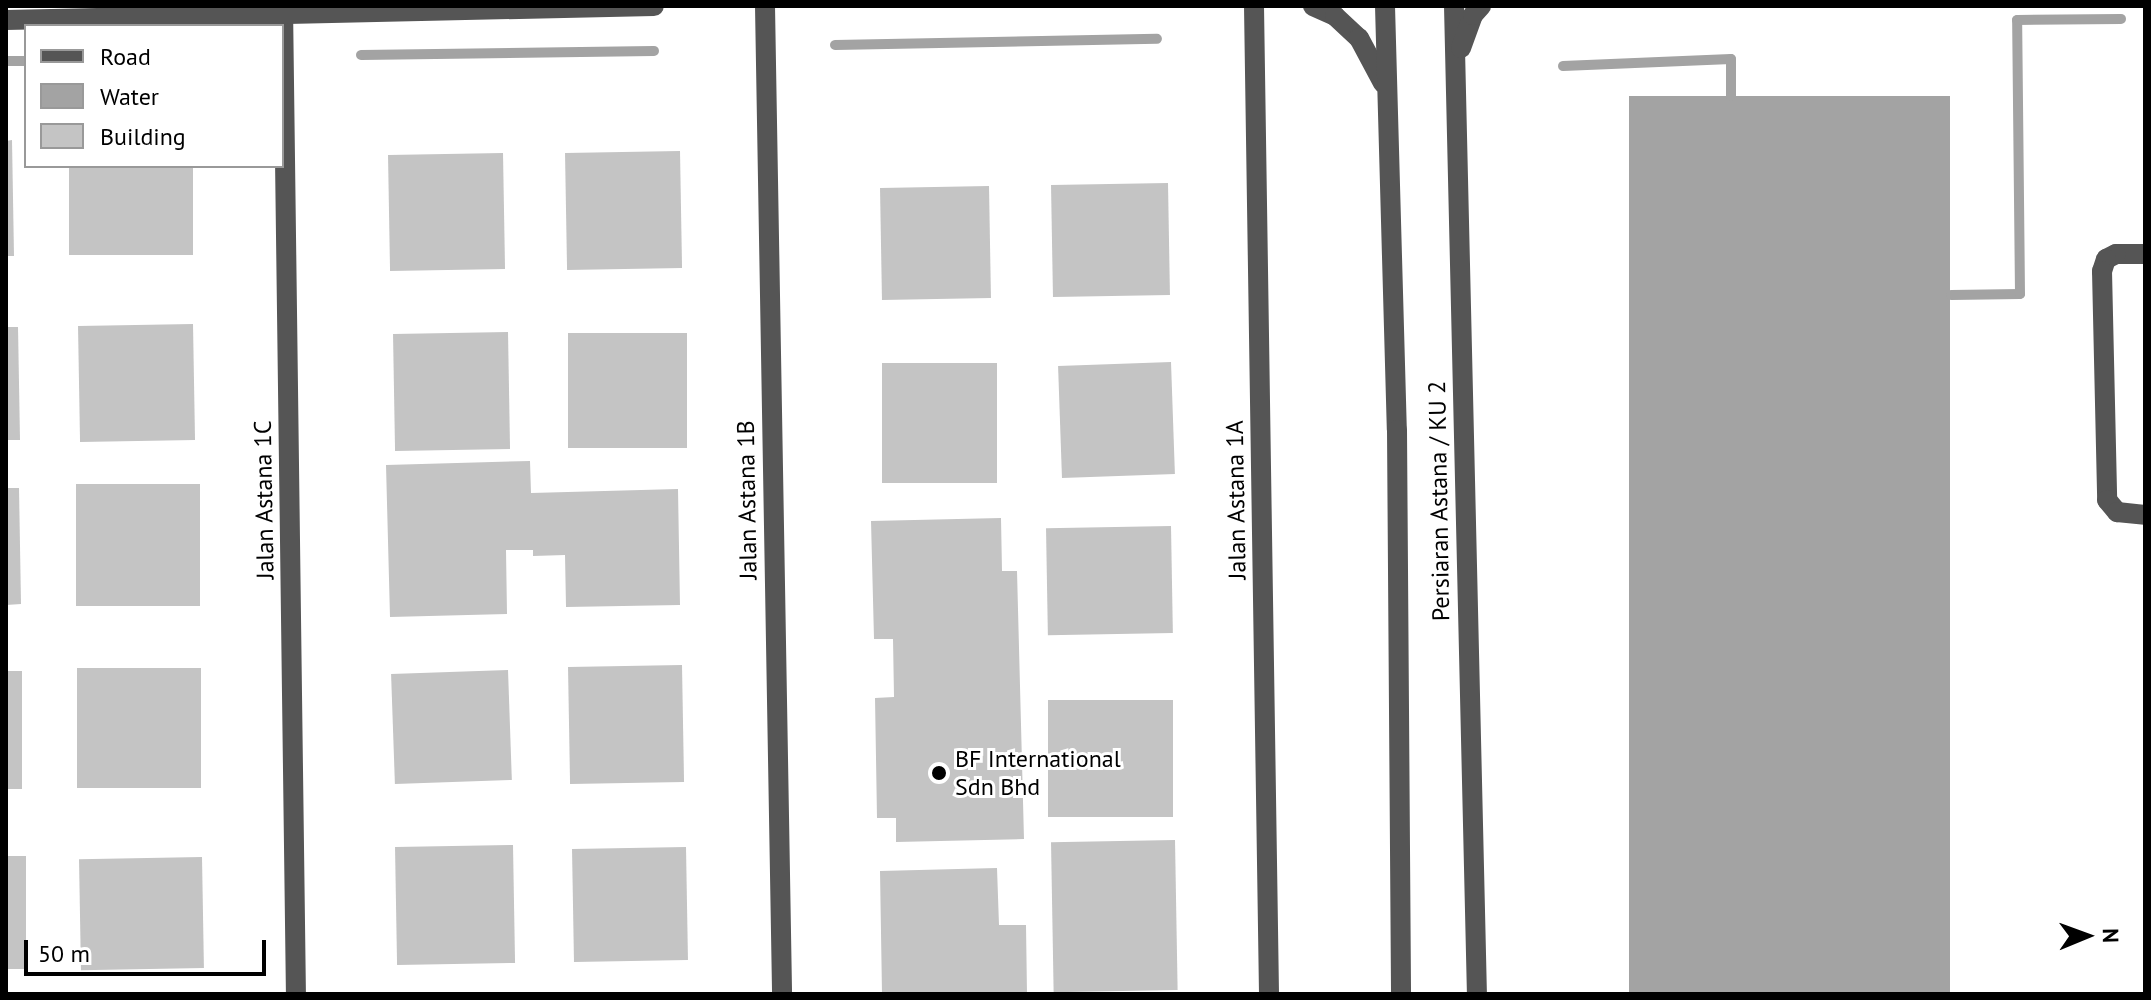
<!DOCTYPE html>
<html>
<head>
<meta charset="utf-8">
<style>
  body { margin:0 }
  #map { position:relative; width:2151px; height:1000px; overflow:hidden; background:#fff; font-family:"PT Sans",sans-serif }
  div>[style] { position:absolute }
  .water>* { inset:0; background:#a3a3a3; transform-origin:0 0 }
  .stream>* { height:10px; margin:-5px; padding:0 5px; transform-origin:5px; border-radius:5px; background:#a3a3a3 }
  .building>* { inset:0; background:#c4c4c4; transform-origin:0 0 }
  .minor>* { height:20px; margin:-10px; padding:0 10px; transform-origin:10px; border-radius:10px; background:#555 }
  .dots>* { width:22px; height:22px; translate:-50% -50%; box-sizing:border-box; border:4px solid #fff; border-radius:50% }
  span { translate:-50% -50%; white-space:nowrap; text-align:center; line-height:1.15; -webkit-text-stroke:6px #fff; paint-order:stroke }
  .street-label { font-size:24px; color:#000 }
  .poi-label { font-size:24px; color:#000 }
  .left { translate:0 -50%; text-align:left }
  .frame { position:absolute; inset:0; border:8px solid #000; pointer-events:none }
  .legend { position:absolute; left:24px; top:24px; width:260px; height:144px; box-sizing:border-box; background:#fff; border:2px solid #999; margin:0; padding:10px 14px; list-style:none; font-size:24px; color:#000 }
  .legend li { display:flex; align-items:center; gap:16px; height:40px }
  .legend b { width:40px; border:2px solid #999 }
  .north { position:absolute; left:2047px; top:896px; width:80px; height:80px; -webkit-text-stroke:6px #fff; paint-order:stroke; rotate:89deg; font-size:22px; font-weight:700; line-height:32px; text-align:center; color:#000 }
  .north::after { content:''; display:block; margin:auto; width:28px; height:36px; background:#000; clip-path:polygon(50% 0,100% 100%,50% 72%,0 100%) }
  .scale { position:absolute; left:24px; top:940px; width:242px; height:36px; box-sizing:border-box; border:4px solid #000; border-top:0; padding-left:10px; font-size:24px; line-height:28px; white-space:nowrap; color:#000; -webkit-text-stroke:6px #fff; paint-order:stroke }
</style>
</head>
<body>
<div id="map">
  <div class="water">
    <div style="left:1950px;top:96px;width:898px;height:321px;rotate:90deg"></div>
  </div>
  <div class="stream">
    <div style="left:835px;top:45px;width:322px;rotate:-1.1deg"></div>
    <div style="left:361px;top:55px;width:293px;rotate:-0.8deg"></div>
    <div style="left:6px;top:61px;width:20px"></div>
    <div style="left:1563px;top:66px;width:168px;rotate:-2.4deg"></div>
    <div style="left:1731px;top:59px;width:37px;rotate:90deg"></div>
    <div style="left:1951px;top:295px;width:69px;rotate:-0.8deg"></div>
    <div style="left:2020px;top:294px;width:274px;rotate:-90.6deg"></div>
    <div style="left:2017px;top:20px;width:104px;rotate:-0.6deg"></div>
  </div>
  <div class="building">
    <div style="clip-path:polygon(12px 140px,14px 256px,6px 256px,6px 141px)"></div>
    <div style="left:680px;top:151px;width:117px;height:115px;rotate:89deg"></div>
    <div style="left:503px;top:153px;width:116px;height:115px;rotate:89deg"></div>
    <div style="left:69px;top:166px;width:124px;height:89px"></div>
    <div style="left:1168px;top:183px;width:112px;height:117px;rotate:89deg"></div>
    <div style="left:989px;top:186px;width:112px;height:109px;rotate:89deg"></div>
    <div style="left:193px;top:324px;width:116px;height:115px;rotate:89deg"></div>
    <div style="clip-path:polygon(6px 327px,18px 327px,20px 440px,6px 440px)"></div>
    <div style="left:508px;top:332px;width:117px;height:115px;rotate:89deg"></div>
    <div style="left:687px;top:333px;width:115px;height:119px;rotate:90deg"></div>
    <div style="left:1171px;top:362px;width:112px;height:113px;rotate:88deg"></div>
    <div style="left:997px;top:363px;width:120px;height:115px;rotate:90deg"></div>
    <div style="clip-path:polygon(530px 461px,531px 493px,678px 489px,680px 605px,566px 607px,565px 555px,533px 556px,533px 550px,506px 550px,507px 614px,390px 617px,386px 465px)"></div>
    <div style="left:200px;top:484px;width:122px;height:124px;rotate:90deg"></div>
    <div style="clip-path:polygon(6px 488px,19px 488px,21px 604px,6px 605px)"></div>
    <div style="clip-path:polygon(1001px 518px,1002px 571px,1017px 571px,1024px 839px,896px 842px,896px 818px,877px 818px,875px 698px,894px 697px,893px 639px,874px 639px,871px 521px)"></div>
    <div style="left:1171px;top:526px;width:107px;height:125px;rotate:89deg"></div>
    <div style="left:682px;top:665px;width:117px;height:114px;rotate:89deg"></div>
    <div style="left:201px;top:668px;width:120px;height:124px;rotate:90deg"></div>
    <div style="left:508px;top:670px;width:110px;height:117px;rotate:88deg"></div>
    <div style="left:6px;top:671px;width:16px;height:118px"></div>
    <div style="left:1173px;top:700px;width:117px;height:125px;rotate:90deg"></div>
    <div style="left:1175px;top:840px;width:150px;height:124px;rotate:89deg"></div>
    <div style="left:513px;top:845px;width:118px;height:118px;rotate:89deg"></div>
    <div style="left:686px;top:847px;width:113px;height:114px;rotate:89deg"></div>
    <div style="left:6px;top:856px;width:20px;height:113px"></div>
    <div style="left:202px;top:857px;width:111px;height:123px;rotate:89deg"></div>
    <div style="clip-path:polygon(997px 868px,999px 925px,1026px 925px,1027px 994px,882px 994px,880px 871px)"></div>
  </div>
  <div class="minor">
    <div style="left:283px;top:6px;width:988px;rotate:89.25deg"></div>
    <div style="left:765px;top:6px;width:988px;rotate:89.01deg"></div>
    <div style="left:1254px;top:6px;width:988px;rotate:89.13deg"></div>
    <div style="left:1313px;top:6px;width:24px;rotate:24deg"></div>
    <div style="left:1335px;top:16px;width:33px;rotate:43deg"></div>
    <div style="left:1359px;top:38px;width:51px;rotate:61.9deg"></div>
    <div style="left:1385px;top:6px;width:424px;rotate:88.4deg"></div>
    <div style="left:1397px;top:430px;width:564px;rotate:89.59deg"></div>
    <div style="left:1454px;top:6px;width:988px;rotate:88.67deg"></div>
    <div style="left:6px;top:20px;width:648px;rotate:-1.24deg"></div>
    <div style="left:1461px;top:48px;width:35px;rotate:-70deg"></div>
    <div style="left:1473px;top:15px;width:12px;rotate:-48deg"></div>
    <div style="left:2145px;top:254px;width:29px;rotate:180deg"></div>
    <div style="left:2116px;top:254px;width:11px;rotate:153deg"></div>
    <div style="left:2106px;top:259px;width:13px;rotate:108deg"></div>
    <div style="left:2102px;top:271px;width:229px;rotate:88.7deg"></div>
    <div style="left:2107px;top:500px;width:16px;rotate:50deg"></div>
    <div style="left:2117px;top:512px;width:28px;rotate:6deg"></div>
  </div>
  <div class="dots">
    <div style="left:939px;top:773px;background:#000"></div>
  </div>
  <div class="street-label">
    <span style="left:264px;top:500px;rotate:-91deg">Jalan Astana 1C</span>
    <span style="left:747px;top:500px;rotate:-91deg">Jalan Astana 1B</span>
    <span style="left:1236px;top:500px;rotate:-91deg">Jalan Astana 1A</span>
    <span style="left:1439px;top:501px;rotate:-91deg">Persiaran Astana / KU 2</span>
  </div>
  <div class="poi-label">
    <span class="left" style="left:955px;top:773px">BF International<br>Sdn Bhd</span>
  </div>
  <div class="frame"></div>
  <ul class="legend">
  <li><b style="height:10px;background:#555"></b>Road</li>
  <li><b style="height:22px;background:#a3a3a3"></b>Water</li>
  <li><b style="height:22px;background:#c4c4c4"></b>Building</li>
  </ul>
  <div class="north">N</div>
  <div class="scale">50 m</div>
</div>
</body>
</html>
